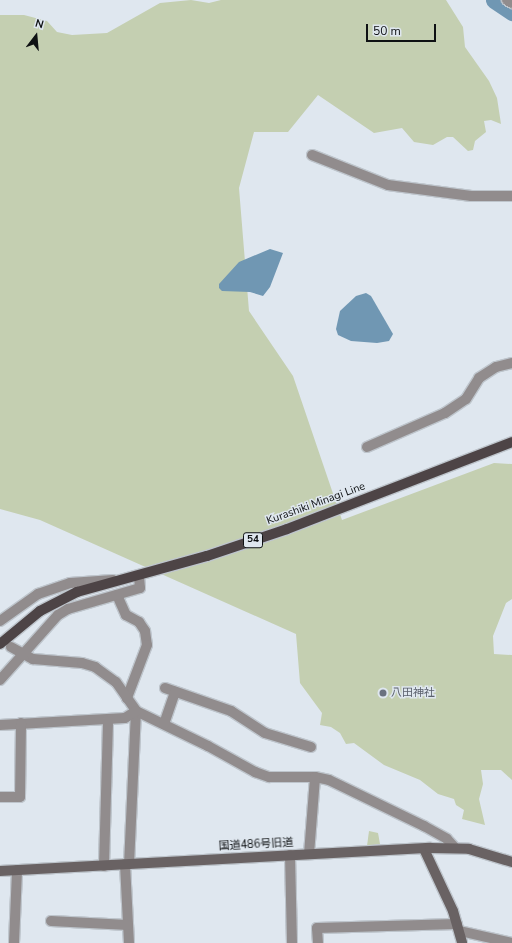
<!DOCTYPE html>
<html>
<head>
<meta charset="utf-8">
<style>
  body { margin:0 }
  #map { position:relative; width:512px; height:943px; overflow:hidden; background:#dfe7ef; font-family:"Nunito Sans","Noto Sans JP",sans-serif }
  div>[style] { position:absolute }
  .green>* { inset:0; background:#c4cfb1 }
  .water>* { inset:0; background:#7097b3 }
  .river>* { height:17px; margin:-8.5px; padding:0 8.5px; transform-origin:8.5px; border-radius:8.5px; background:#7097b3 }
  .roads { filter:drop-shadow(1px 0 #bec5cc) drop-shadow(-1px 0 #bec5cc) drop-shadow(0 1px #bec5cc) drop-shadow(0 -1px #bec5cc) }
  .street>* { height:10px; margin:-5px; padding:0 5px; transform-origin:5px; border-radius:5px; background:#918c8d }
  .secondary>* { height:10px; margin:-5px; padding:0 5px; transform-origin:5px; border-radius:5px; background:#696263 }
  .primary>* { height:10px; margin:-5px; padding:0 5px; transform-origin:5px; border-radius:5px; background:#4d4446 }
  .dots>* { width:11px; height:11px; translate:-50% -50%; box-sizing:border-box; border:2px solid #dfe7ef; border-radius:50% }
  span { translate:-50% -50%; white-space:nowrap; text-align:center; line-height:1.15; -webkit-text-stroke:3px #dfe7ef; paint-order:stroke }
  .shield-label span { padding:1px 3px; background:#dfe7ef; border:1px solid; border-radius:3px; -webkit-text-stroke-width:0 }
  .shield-label { font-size:10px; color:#0e1113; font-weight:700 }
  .street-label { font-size:11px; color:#0e1113 }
  .worship-label { font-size:11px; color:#5b616d }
  .left { translate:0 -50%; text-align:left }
  .north { position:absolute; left:16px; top:16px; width:40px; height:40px; -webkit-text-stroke:3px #dfe7ef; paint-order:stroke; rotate:16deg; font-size:11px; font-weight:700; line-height:16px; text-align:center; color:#0e1113 }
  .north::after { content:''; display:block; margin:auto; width:14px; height:18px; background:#0e1113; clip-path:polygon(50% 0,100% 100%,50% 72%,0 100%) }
  .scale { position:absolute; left:366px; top:24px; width:70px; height:18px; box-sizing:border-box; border:2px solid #0e1113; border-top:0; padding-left:5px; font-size:12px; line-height:14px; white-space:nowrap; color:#0e1113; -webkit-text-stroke:3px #dfe7ef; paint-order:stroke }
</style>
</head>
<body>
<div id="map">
  <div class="green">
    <div style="clip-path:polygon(191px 0,209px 3px,221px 0,446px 0,463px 27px,465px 47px,489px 81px,497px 98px,501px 124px,491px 120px,484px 121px,486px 132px,475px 141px,473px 150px,468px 151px,453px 137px,447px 137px,433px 145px,414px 142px,402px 128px,374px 133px,318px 95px,288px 132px,254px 132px,239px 188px,249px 311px,293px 376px,342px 520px,494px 463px,512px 464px,512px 599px,506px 603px,493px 636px,494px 654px,512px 655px,512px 780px,501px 770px,481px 770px,483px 784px,479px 799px,485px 825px,462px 819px,464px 810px,456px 805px,454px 799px,438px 794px,420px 780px,384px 765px,354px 743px,346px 744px,340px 733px,331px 727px,320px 725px,322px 713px,300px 683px,296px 634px,40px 520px,0 509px,0 15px,24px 15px,47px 21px,57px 32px,72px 35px,107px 33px,160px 3px)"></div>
    <div style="clip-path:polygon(369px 831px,378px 833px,380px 844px,367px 846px)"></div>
  </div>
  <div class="water">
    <div style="clip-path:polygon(270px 249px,283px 253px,270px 287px,263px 296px,250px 292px,222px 291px,219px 288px,219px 284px,239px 262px)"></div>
    <div style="clip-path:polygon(366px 293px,371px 296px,393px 334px,389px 341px,377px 343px,351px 341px,338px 335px,336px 329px,340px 311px,356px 296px)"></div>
  </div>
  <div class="river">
    <div style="left:494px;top:0;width:22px;rotate:34deg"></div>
  </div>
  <div class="roads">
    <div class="street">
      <div style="left:507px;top:0;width:6px;rotate:31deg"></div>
      <div style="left:312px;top:155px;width:82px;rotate:21.5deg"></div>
      <div style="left:388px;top:185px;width:84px;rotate:7.5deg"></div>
      <div style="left:471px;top:196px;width:41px"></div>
      <div style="left:367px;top:447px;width:85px;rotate:-23.6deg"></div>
      <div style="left:445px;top:413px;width:25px;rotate:-34deg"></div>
      <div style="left:466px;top:399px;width:25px;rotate:-58deg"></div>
      <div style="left:479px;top:378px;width:20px;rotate:-33deg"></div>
      <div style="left:496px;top:367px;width:16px;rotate:-14deg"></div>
      <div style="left:117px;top:595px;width:22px;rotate:66deg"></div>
      <div style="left:126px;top:615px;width:15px;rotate:28deg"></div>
      <div style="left:139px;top:622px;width:11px;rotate:56deg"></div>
      <div style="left:145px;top:631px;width:14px;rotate:82deg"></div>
      <div style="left:147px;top:645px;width:57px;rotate:110.7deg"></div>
      <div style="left:0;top:621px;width:47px;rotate:-35.4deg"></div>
      <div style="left:38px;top:594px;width:34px;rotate:-19deg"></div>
      <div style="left:70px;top:583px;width:43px;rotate:-4deg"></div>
      <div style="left:11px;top:647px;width:25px;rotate:29deg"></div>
      <div style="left:33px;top:659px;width:49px;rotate:4.7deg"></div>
      <div style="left:82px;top:663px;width:14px;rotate:17deg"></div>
      <div style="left:95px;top:667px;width:26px;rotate:36deg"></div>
      <div style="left:116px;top:682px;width:35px;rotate:55deg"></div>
      <div style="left:136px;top:711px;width:153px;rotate:92.6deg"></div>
      <div style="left:0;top:680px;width:87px;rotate:-48.3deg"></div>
      <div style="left:58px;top:615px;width:12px;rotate:-31deg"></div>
      <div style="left:68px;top:609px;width:75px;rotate:-16.3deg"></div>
      <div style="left:140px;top:588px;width:12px;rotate:-95deg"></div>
      <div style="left:165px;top:688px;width:70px;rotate:19.2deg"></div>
      <div style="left:231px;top:711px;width:40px;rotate:32.9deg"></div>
      <div style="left:265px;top:733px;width:48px;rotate:16.9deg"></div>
      <div style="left:136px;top:711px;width:80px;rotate:25.9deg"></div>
      <div style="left:208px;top:746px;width:54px;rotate:29deg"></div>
      <div style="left:255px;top:772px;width:15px;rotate:20deg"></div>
      <div style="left:269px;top:777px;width:46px"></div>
      <div style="left:315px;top:777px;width:14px;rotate:12deg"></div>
      <div style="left:329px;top:780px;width:106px;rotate:25.8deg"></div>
      <div style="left:424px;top:826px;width:26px;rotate:29deg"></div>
      <div style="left:447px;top:839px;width:12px;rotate:48deg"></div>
      <div style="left:164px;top:724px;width:34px;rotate:-71deg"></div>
      <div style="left:0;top:725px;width:125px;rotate:-3.2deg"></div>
      <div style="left:125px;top:718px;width:13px;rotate:-32deg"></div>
      <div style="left:0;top:797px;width:20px"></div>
      <div style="left:20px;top:797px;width:74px;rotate:-89.2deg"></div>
      <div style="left:309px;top:854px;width:77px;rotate:-85.5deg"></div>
      <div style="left:290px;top:855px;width:88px;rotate:88.7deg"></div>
      <div style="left:125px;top:864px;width:79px;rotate:87.1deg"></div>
      <div style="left:104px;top:866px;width:147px;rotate:-88.4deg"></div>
      <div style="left:51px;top:921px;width:77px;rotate:3deg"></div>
      <div style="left:460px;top:931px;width:53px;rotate:13deg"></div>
      <div style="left:14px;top:943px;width:73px;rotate:-87.6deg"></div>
      <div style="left:318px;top:943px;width:15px;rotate:-94deg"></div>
      <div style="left:317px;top:928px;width:140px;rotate:-1.6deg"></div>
    </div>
    <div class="secondary">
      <div style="left:424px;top:849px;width:68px;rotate:64.9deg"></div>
      <div style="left:453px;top:911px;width:33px;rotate:74deg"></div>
      <div style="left:0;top:871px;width:431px;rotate:-3.1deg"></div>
      <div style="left:430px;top:848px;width:39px;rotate:1deg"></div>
      <div style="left:469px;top:849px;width:45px;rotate:16.8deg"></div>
    </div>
    <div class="primary">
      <div style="left:0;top:644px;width:52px;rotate:-39.5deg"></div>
      <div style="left:40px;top:611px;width:42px;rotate:-27.2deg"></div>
      <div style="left:77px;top:592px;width:135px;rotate:-15.5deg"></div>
      <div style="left:207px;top:556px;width:84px;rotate:-18.6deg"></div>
      <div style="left:287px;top:529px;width:241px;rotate:-21.1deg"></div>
    </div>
  </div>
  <div class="dots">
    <div style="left:383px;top:693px;background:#6b7280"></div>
  </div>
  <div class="shield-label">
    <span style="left:253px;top:540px">54</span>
  </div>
  <div class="street-label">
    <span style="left:316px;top:504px;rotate:-20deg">Kurashiki Minagi Line</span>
    <span style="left:256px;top:845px;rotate:-3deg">国道486号旧道</span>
  </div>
  <div class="worship-label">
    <span class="left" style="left:391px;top:693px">八田神社</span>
  </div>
  <div class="north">N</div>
  <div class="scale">50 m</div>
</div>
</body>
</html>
